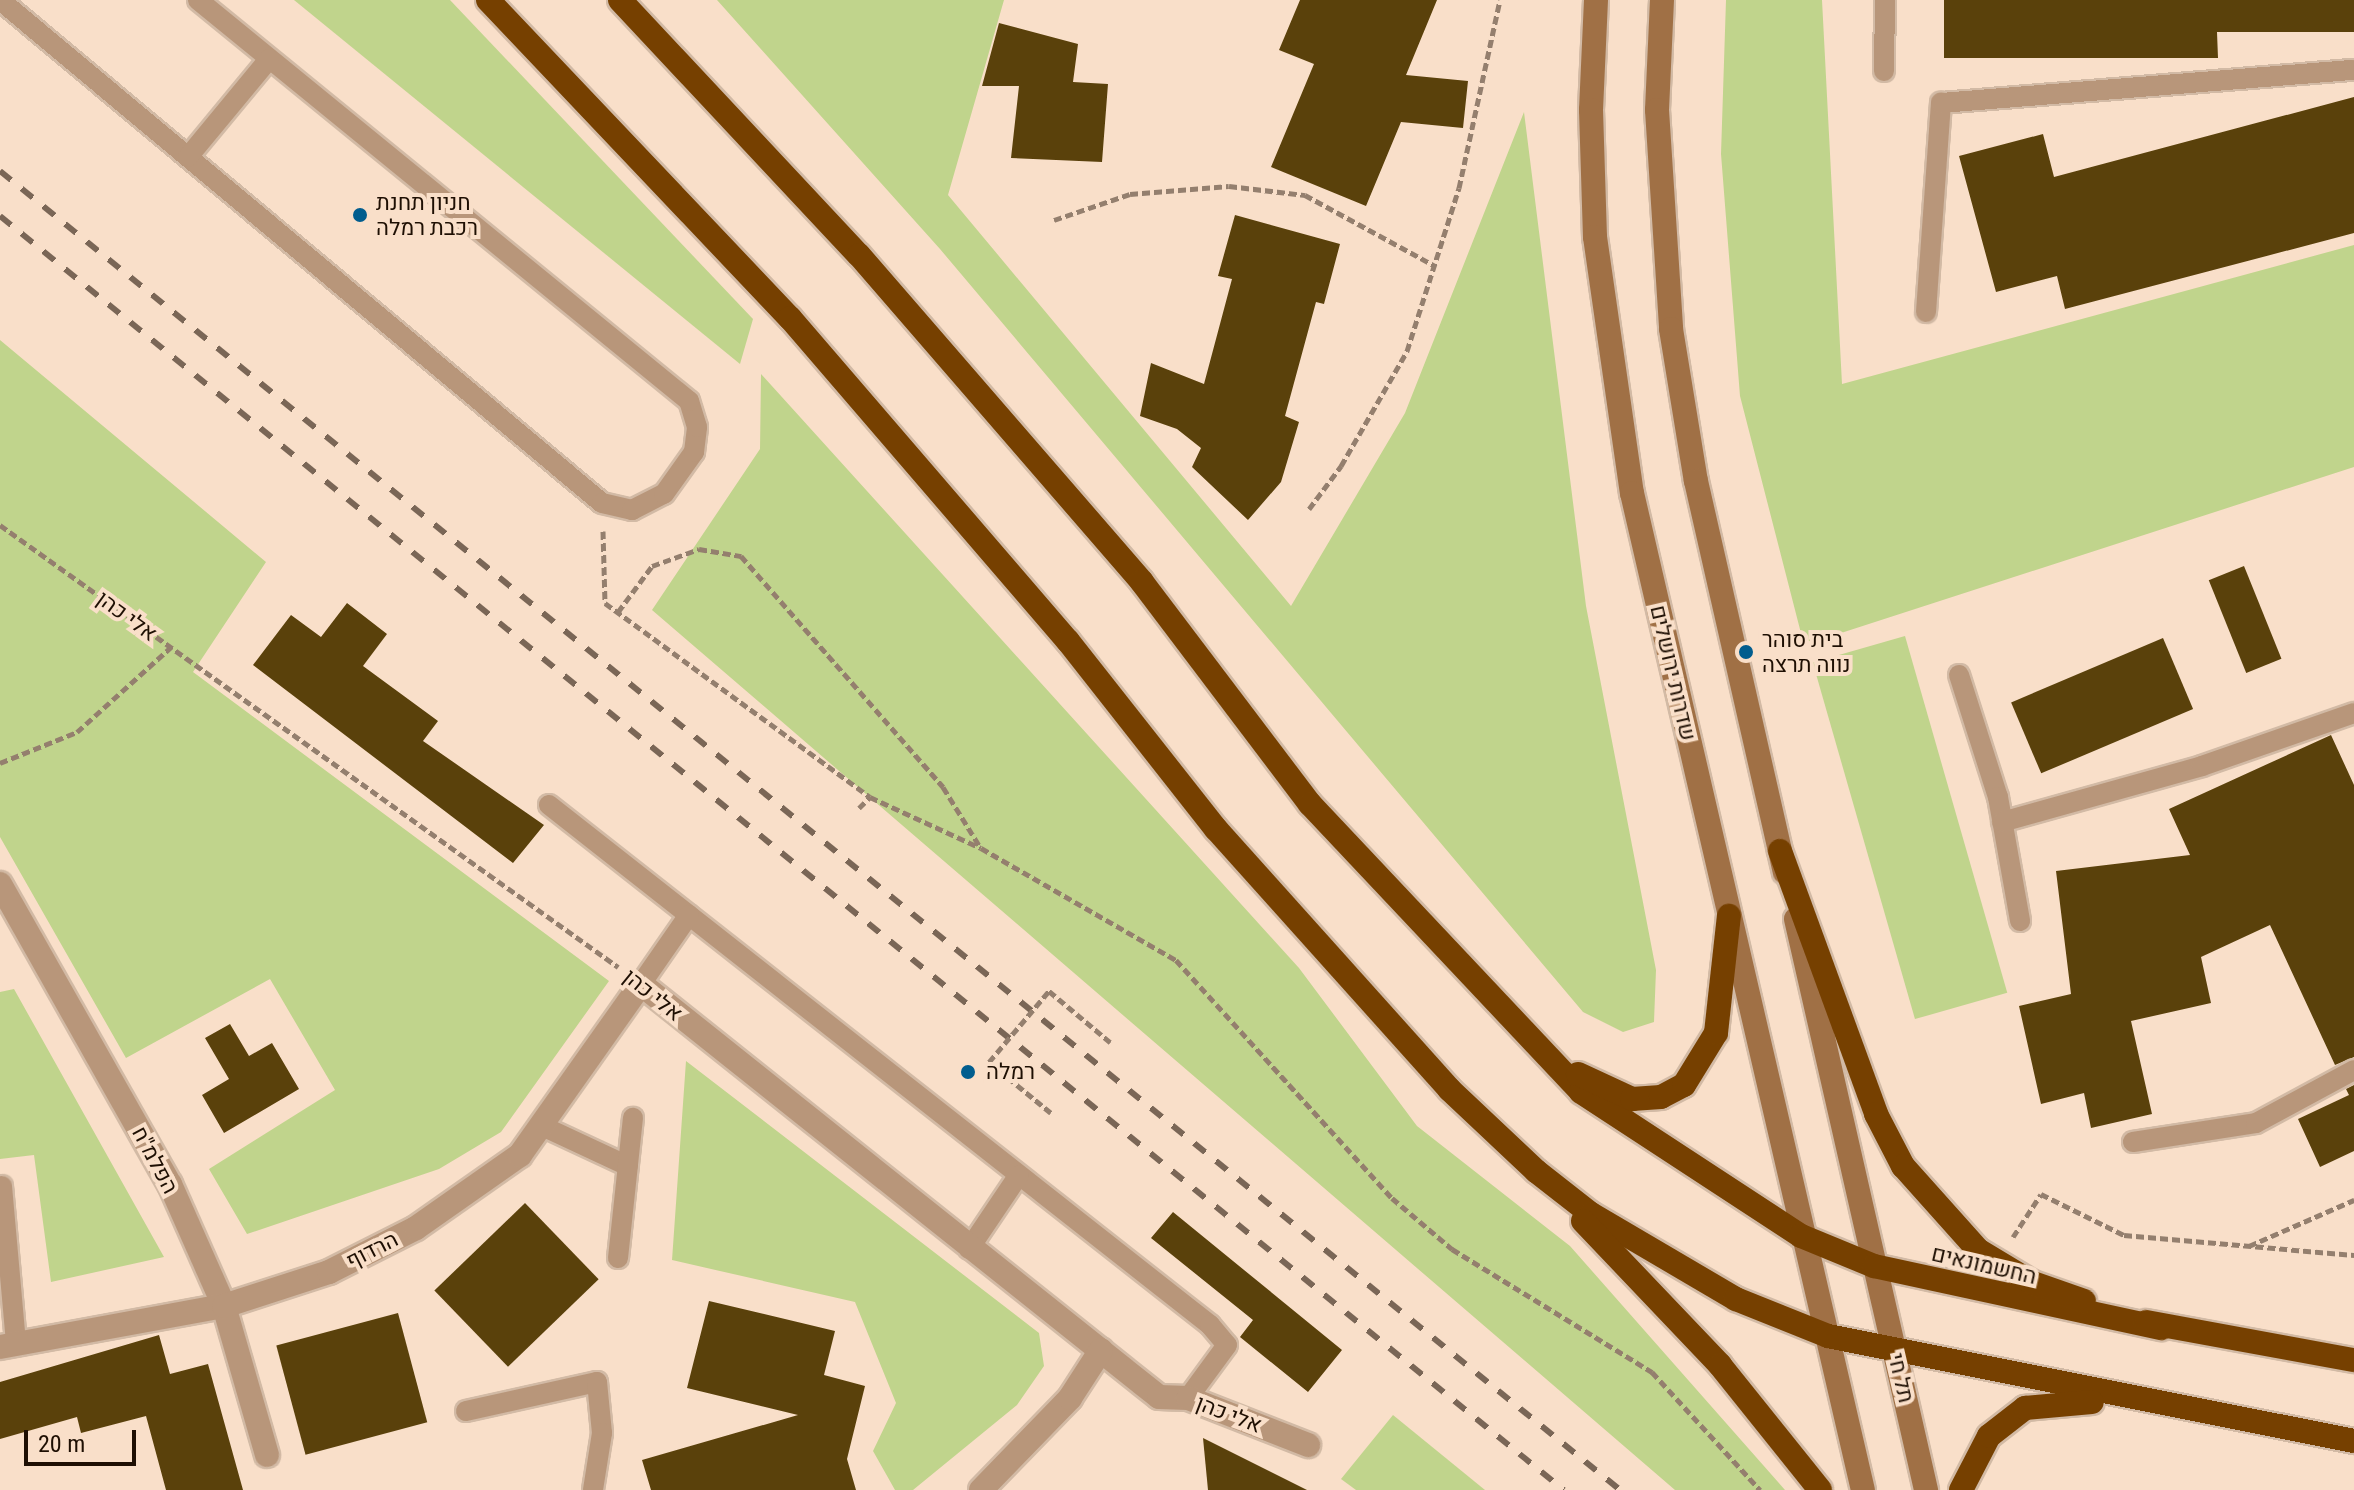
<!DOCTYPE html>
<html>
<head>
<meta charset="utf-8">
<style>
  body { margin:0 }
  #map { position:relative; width:2354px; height:1490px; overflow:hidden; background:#f9dfc9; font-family:"Roboto Condensed",Heebo,sans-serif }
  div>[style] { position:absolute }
  .green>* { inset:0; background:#c0d48c; transform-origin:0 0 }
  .building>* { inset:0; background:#5a410b; transform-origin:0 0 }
  .path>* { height:5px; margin-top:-2.5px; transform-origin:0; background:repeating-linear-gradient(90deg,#947f6e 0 8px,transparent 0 12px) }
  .roads { filter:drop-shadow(2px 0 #d2baa5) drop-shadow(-2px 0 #d2baa5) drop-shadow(0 2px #d2baa5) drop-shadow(0 -2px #d2baa5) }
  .lane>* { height:20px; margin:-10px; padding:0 10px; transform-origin:10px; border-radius:10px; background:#b8967a }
  .street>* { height:24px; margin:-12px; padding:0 12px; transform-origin:12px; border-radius:12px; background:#b8967a }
  .secondary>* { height:24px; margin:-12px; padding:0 12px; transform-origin:12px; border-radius:12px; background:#a07045 }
  .highway>* { height:24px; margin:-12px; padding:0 12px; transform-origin:12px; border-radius:12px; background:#764000 }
  .rail>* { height:6px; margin-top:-3px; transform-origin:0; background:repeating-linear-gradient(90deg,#7a6656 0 14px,transparent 0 28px) }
  .path-bridge>* { height:5px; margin-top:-2.5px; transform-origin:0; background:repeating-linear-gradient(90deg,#947f6e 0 8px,transparent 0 12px) }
  .dots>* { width:22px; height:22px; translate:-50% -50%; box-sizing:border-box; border:4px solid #f9dfc9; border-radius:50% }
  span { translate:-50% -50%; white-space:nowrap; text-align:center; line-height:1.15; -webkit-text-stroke:8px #f9dfc9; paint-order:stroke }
  .poi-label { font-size:22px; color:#1e0f03 }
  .left { translate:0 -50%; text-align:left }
  .street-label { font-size:22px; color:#1e0f03 }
  .scale { position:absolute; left:24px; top:1430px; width:112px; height:36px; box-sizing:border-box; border:4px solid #1e0f03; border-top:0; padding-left:10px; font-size:24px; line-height:28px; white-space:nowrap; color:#1e0f03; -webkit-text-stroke:6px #f9dfc9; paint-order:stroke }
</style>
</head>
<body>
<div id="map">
  <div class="green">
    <div style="clip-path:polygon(294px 0,450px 0,753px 319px,740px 364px)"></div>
    <div style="clip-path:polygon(717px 0,1004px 0,948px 195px,1291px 606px,1405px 413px,1524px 112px,1586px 606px,1656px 970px,1654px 1022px,1623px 1032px,1583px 1012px,940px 249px)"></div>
    <div style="clip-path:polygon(1726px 0,1822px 0,1842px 384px,2354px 245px,2354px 467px,1804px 645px,1740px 396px,1721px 154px)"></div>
    <div style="clip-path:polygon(0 340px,266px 562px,193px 672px,609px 981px,501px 1132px,439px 1169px,247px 1234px,209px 1169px,335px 1090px,270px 979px,126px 1058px,0 837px)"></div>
    <div style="clip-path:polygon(761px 374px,1299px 968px,1417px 1126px,1570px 1246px,1785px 1490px,1675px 1490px,652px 610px,760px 449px)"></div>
    <div style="left:1905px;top:636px;width:371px;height:96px;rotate:74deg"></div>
    <div style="clip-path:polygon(14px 989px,164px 1257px,51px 1282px,34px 1155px,0 1159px,0 992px)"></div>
    <div style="clip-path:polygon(686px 1061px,1039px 1333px,1044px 1366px,1017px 1405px,913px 1490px,895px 1490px,873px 1451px,896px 1403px,855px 1302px,672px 1260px)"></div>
    <div style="clip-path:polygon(1393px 1415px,1485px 1490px,1356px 1490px,1341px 1479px)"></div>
  </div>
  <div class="building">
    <div style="clip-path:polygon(1300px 0,1437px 0,1406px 75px,1468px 81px,1463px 128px,1401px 122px,1366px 206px,1271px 167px,1314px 64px,1279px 50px)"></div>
    <div style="clip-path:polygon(1944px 0,2354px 0,2354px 32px,2217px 32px,2218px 58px,1944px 58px)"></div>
    <div style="clip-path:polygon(999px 23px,1078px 44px,1073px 82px,1108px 84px,1102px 162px,1011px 158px,1019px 86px,982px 86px)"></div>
    <div style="clip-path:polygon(2354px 97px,2354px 233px,2065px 309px,2057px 276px,1996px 292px,1959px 156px,2043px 134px,2054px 177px)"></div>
    <div style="clip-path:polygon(1235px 215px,1340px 244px,1324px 304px,1316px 302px,1285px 416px,1299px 422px,1281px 482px,1248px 520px,1192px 467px,1201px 448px,1177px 429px,1140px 416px,1151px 363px,1204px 384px,1232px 279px,1218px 276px)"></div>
    <div style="left:2244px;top:566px;width:100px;height:38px;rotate:68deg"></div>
    <div style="clip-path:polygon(347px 603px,387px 634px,363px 666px,438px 721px,423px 741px,544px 825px,513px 863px,253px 665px,291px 615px,321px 637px)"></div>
    <div style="left:2163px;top:638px;width:77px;height:165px;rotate:67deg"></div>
    <div style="clip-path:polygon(2331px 735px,2354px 785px,2354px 1057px,2335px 1065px,2270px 925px,2201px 957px,2211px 1003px,2131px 1021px,2152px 1114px,2091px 1128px,2084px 1093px,2041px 1104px,2019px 1006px,2071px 994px,2056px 871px,2190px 855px,2169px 809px)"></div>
    <div style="clip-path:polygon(230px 1024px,249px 1056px,272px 1043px,299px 1089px,224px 1133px,202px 1095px,229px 1079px,205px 1038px)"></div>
    <div style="clip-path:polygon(2354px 1085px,2354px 1151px,2320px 1167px,2298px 1119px,2349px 1095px,2346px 1089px)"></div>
    <div style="left:525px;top:1203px;width:106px;height:126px;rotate:46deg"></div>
    <div style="clip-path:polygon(1173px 1212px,1342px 1350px,1308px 1392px,1240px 1337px,1253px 1320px,1151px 1238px)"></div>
    <div style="clip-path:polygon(709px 1301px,835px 1331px,824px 1375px,865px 1386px,847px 1459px,856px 1490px,651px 1490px,642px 1460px,798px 1415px,687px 1388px)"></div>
    <div style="left:398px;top:1313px;width:113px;height:126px;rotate:75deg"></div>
    <div style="clip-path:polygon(159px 1335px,170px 1374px,208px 1364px,243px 1490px,166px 1490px,146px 1416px,81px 1433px,77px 1417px,0 1439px,0 1382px)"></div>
    <div style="clip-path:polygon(1203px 1438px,1307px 1490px,1208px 1490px)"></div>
  </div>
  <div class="path">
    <div style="left:1054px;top:220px;width:80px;rotate:-18.9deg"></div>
    <div style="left:1130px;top:194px;width:99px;rotate:-4.6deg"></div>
    <div style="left:1229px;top:186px;width:77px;rotate:6.8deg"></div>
    <div style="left:1305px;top:195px;width:148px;rotate:28.6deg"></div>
    <div style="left:1309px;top:509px;width:54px;rotate:-53.3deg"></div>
    <div style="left:1341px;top:466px;width:133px;rotate:-60.1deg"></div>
    <div style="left:1407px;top:351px;width:171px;rotate:-72.3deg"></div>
    <div style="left:1459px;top:188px;width:192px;rotate:-77.7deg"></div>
    <div style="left:0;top:525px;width:760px;rotate:35.57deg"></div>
    <div style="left:603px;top:531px;width:72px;rotate:88.4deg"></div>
    <div style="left:605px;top:603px;width:328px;rotate:36.2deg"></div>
    <div style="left:870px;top:797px;width:122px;rotate:24.7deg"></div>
    <div style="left:981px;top:848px;width:225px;rotate:29.9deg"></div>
    <div style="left:1176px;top:960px;width:321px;rotate:47.8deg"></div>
    <div style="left:1392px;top:1198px;width:79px;rotate:40.4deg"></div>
    <div style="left:1452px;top:1249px;width:235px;rotate:31.6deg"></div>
    <div style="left:1652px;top:1372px;width:160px;rotate:47.5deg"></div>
    <div style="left:618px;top:612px;width:57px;rotate:-53.5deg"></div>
    <div style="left:652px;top:566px;width:50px;rotate:-19.9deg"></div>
    <div style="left:699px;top:549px;width:43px;rotate:9.5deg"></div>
    <div style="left:741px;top:556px;width:307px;rotate:48.8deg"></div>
    <div style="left:943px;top:787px;width:70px;rotate:58.3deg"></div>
    <div style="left:0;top:763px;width:83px;rotate:-21.9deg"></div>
    <div style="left:77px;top:732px;width:127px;rotate:-42.1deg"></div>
    <div style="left:859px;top:808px;width:16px;rotate:-45deg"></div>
    <div style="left:1049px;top:991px;width:80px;rotate:39.9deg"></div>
    <div style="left:989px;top:1062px;width:80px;rotate:39.4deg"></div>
    <div style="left:2013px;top:1237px;width:51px;rotate:-56.9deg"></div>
    <div style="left:2041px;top:1194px;width:93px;rotate:26.3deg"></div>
    <div style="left:2124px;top:1235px;width:231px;rotate:5deg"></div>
    <div style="left:2249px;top:1246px;width:115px;rotate:-23.7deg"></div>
  </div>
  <div class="roads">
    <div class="lane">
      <div style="left:0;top:0;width:784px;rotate:39.88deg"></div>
      <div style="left:602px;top:503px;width:31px;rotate:13deg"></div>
      <div style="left:632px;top:510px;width:36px;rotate:-27deg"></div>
      <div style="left:664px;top:494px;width:52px;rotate:-54.5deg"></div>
      <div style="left:694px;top:452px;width:25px;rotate:-83deg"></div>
      <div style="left:697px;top:427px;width:27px;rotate:-107deg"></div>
      <div style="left:689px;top:401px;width:634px;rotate:-140.76deg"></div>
      <div style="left:1884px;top:71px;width:71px;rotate:-89.2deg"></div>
      <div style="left:188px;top:157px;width:127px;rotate:-50.4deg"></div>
      <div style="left:1926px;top:312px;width:210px;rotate:-85.9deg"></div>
      <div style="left:1941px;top:103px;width:414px;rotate:-4.6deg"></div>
      <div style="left:1959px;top:675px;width:128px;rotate:72.3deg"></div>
      <div style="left:1998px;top:797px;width:126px;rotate:79.9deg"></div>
      <div style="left:549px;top:805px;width:841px;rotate:38.19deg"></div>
      <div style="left:1210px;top:1325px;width:26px;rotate:50deg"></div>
      <div style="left:1227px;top:1345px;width:66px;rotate:126.3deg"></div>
      <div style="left:2002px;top:822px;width:208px;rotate:-15.6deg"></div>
      <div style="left:2202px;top:766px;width:161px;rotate:-19.2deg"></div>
      <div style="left:641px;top:984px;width:84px;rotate:-55.2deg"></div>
      <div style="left:540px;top:1125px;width:97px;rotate:25deg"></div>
      <div style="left:2133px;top:1142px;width:124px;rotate:-8.8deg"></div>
      <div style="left:2256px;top:1123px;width:111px;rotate:-28.4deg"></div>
      <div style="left:2px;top:1186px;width:158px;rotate:84.9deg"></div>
      <div style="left:969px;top:1249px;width:89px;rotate:-56deg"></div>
      <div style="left:618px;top:1258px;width:141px;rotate:-83.9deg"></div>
      <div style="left:466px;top:1411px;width:134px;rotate:-12.5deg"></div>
      <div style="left:597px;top:1382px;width:51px;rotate:84.4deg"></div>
      <div style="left:602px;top:1433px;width:58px;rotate:99deg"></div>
    </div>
    <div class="street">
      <div style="left:0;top:884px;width:345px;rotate:60.5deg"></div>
      <div style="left:170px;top:1184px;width:133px;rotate:66.1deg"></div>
      <div style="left:224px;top:1306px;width:155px;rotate:73.9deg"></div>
      <div style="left:0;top:1347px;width:228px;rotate:-10.4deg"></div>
      <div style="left:224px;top:1306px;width:110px;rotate:-17.9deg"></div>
      <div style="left:329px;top:1272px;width:97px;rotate:-26.8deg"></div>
      <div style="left:416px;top:1228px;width:127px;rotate:-35.1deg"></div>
      <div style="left:520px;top:1155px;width:209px;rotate:-54.7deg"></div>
      <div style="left:641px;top:984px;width:662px;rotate:38.57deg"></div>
      <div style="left:1159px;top:1397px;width:29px;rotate:2deg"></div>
      <div style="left:1188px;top:1398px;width:129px;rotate:21.4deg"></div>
      <div style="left:981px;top:1490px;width:128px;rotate:-45.9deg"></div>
      <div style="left:1070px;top:1398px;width:57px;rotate:-57.1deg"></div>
    </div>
    <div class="secondary">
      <div style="left:1596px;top:0;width:110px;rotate:92.6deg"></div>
      <div style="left:1591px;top:110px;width:127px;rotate:88.2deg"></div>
      <div style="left:1595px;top:237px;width:259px;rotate:81.8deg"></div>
      <div style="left:1632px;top:493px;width:1023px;rotate:76.96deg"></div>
      <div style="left:1662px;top:0;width:110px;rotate:92.6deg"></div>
      <div style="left:1657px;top:110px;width:219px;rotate:86.3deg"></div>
      <div style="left:1671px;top:329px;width:154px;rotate:80.7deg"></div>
      <div style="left:1696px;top:481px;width:401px;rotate:77.2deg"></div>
      <div style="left:1796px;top:919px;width:586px;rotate:77.17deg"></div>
    </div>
    <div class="highway">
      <div style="left:488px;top:0;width:439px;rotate:46.5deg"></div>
      <div style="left:790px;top:318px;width:426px;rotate:49.3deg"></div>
      <div style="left:1068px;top:641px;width:239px;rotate:51.8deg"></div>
      <div style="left:1216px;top:829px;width:349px;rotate:48.1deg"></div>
      <div style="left:1449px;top:1089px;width:120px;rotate:43.3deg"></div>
      <div style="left:1536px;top:1171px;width:70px;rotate:38deg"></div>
      <div style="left:1591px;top:1214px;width:168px;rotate:30.4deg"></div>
      <div style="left:1736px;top:1299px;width:99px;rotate:21.9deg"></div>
      <div style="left:1828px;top:1336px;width:536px;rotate:11.29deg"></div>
      <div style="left:620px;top:0;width:349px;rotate:46.9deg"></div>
      <div style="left:859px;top:255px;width:432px;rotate:49.1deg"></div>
      <div style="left:1142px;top:582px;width:278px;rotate:52.9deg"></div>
      <div style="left:1310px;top:804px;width:395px;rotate:46.7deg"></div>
      <div style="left:1581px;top:1092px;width:263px;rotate:33.2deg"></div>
      <div style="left:1801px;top:1236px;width:79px;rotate:22.3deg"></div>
      <div style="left:1874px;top:1266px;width:294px;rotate:12.2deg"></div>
      <div style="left:1780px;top:851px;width:280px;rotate:69.9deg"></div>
      <div style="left:1876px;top:1114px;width:59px;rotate:62.6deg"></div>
      <div style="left:1903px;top:1166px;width:113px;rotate:48.2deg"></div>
      <div style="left:1978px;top:1250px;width:64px;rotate:31deg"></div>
      <div style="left:2033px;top:1283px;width:54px;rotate:19.4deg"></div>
      <div style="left:1578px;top:1074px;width:60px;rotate:24.8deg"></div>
      <div style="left:1632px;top:1099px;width:29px;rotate:-4deg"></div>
      <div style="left:1661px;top:1097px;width:26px;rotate:-28deg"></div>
      <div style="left:1684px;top:1085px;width:61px;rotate:-58.4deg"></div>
      <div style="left:1716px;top:1033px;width:118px;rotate:-83.7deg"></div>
      <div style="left:1583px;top:1221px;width:199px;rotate:46.4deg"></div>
      <div style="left:1720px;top:1365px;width:160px;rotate:51.3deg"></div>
      <div style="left:2146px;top:1322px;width:211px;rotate:10.4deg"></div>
      <div style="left:1961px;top:1490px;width:61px;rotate:-62.6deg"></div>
      <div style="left:1989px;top:1436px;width:46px;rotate:-37.9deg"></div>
      <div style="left:2025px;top:1408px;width:67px;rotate:-5.1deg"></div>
    </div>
  </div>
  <div class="rail">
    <div style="left:0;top:171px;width:2089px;rotate:39.15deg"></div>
    <div style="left:0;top:216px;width:2017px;rotate:39.17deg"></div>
  </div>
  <div class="path-bridge">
    <div style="left:989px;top:1062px;width:93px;rotate:-49.8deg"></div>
  </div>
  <div class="dots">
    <div style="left:360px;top:215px;background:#015d8e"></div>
    <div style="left:1746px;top:652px;background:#015d8e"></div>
    <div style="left:968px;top:1072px;background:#015d8e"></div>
  </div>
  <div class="poi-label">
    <span class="left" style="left:376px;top:215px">חניון תחנת<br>רכבת רמלה</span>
    <span class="left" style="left:1762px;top:652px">בית סוהר<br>נווה תרצה</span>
    <span class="left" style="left:986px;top:1072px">רמלה</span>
  </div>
  <div class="street-label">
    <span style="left:127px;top:616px;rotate:36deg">אלי כהן</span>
    <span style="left:1673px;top:673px;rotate:77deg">שדרות ירושלים</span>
    <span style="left:653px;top:995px;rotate:39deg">אלי כהן</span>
    <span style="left:155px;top:1160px;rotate:62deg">הפלמ"ח</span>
    <span style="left:372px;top:1250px;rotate:-27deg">הרדוף</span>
    <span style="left:1984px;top:1265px;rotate:13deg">החשמונאים</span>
    <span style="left:1901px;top:1378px;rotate:77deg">תל חי</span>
    <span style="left:1229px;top:1414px;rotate:21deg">אלי כהן</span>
  </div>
  <div class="scale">20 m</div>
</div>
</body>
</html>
